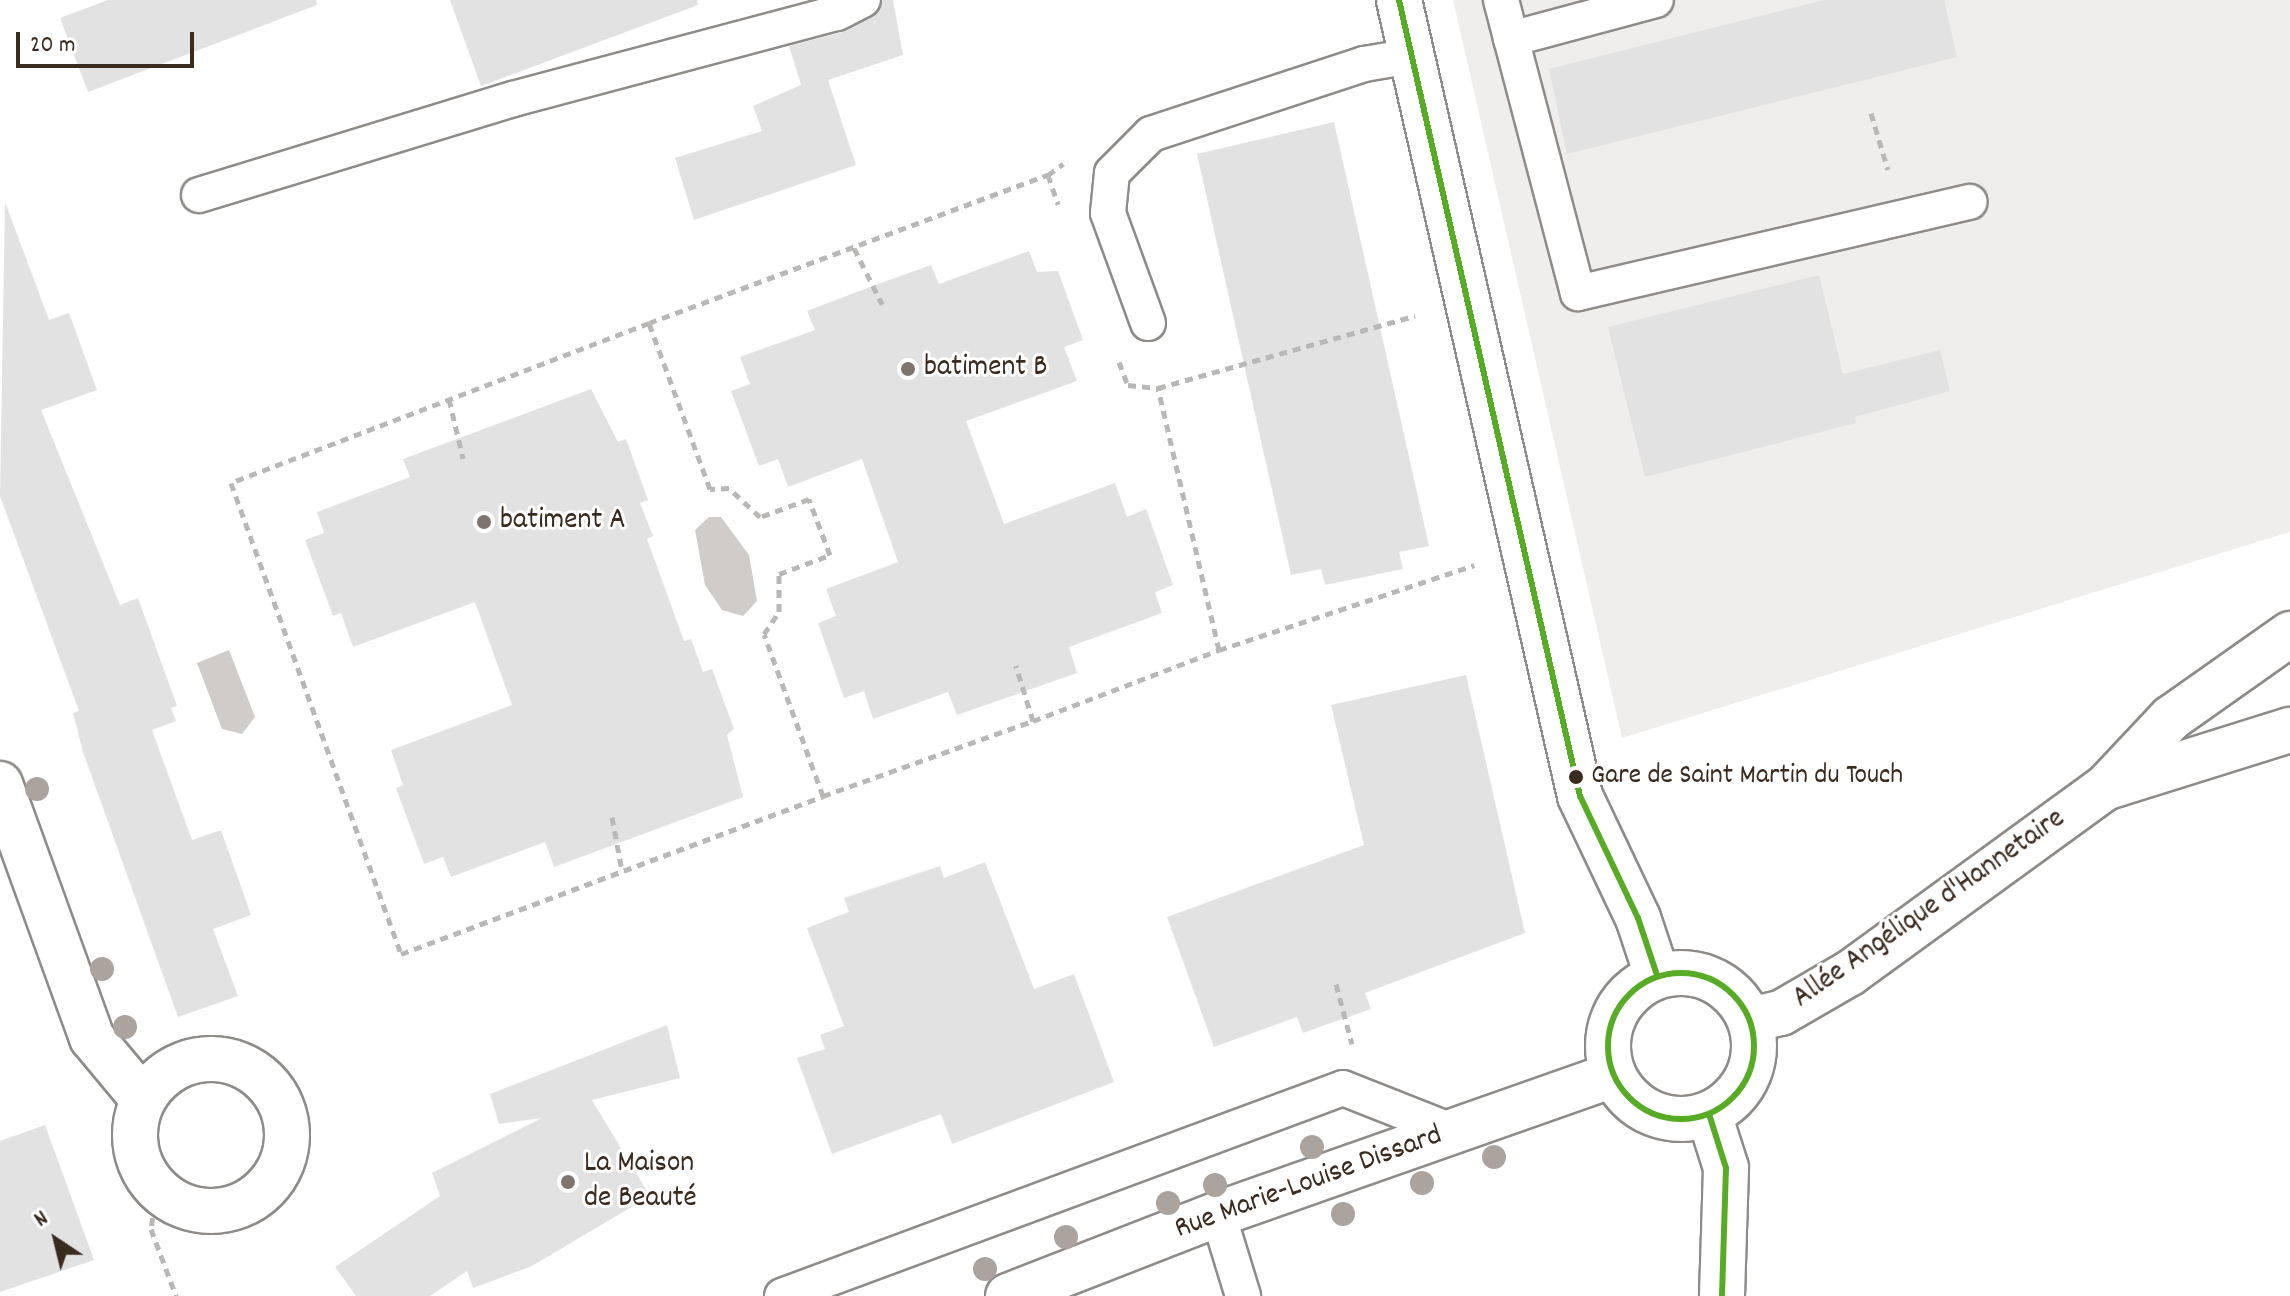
<!DOCTYPE html>
<html>
<head>
<meta charset="utf-8">
<style>
  body { margin:0 }
  #map { position:relative; width:2290px; height:1296px; overflow:hidden; background:#fff; font-family:Dekko,sans-serif }
  div>[style] { position:absolute }
  .built>* { inset:0; background:#efeeed }
  .water>* { inset:0; background:#d0ccca }
  .building>* { inset:0; background:#e3e2e2 }
  .path>* { height:5px; margin-top:-2.5px; transform-origin:0; background:repeating-linear-gradient(90deg,#b9b8b6 0 8px,transparent 0 14px) }
  .roads { filter:drop-shadow(2px 0 #8e8b88) drop-shadow(-2px 0 #8e8b88) drop-shadow(0 2px #8e8b88) drop-shadow(0 -2px #8e8b88) }
  .service>* { height:34px; margin:-17px; padding:0 17px; transform-origin:17px; border-radius:17px; background:#fff }
  .minor>* { height:44px; margin:-22px; padding:0 22px; transform-origin:22px; border-radius:22px; background:#fff }
  .minor>.ring { margin:-22px; padding:0; box-sizing:content-box; background:none; border:44px solid #fff; border-radius:50% }
  .tertiary>* { height:44px; margin:-22px; padding:0 22px; transform-origin:22px; border-radius:22px; background:#fff }
  .tertiary>.ring { margin:-22px; padding:0; box-sizing:content-box; background:none; border:44px solid #fff; border-radius:50% }
  .bus-1>* { height:6px; margin:-3px; padding:0 3px; transform-origin:3px; border-radius:3px; background:#58ac25 }
  .bus-1>.ring { margin:-3px; padding:0; box-sizing:content-box; background:none; border:6px solid #58ac25; border-radius:50% }
  .trees>* { width:24px; height:24px; margin:-12px; border-radius:50%; background:#aaa39e }
  .dots>* { width:22px; height:22px; translate:-50% -50%; box-sizing:border-box; border:4px solid #fff; border-radius:50% }
  span { translate:-50% -50%; white-space:nowrap; text-align:center; line-height:1.15; -webkit-text-stroke:6px #fff; paint-order:stroke }
  .bus-label { font-size:28px; color:#3b2a1e }
  .left { translate:0 -50%; text-align:left }
  .poi-label { font-size:30px; color:#3b2a1e }
  .street-label { font-size:30px; color:#3b2a1e }
  .north { position:absolute; left:16px; top:1200px; width:80px; height:80px; -webkit-text-stroke:6px #fff; paint-order:stroke; rotate:325deg; font-size:22px; font-weight:700; line-height:32px; text-align:center; color:#3b2a1e }
  .north::after { content:''; display:block; margin:auto; width:28px; height:36px; background:#3b2a1e; clip-path:polygon(50% 0,100% 100%,50% 72%,0 100%) }
  .scale { position:absolute; left:16px; top:32px; width:178px; height:36px; box-sizing:border-box; border:4px solid #3b2a1e; border-top:0; padding-left:10px; font-size:24px; line-height:28px; white-space:nowrap; color:#3b2a1e; -webkit-text-stroke:6px #fff; paint-order:stroke }
</style>
</head>
<body>
<div id="map">
  <div class="built">
    <div style="clip-path:polygon(1453px 0,2290px 0,2290px 532px,1622px 738px)"></div>
  </div>
  <div class="water">
    <div style="clip-path:polygon(709px 517px,721px 517px,749px 555px,757px 601px,743px 616px,722px 610px,705px 585px,695px 530px)"></div>
    <div style="clip-path:polygon(229px 650px,255px 717px,242px 734px,222px 729px,197px 663px)"></div>
  </div>
  <div class="building">
    <div style="clip-path:polygon(108px 0,316px 0,317px 5px,88px 92px,60px 18px)"></div>
    <div style="clip-path:polygon(450px 0,697px 0,698px 5px,481px 86px)"></div>
    <div style="clip-path:polygon(883px 0,893px 0,903px 55px,828px 80px,856px 165px,694px 220px,675px 158px,762px 131px,753px 106px,801px 85px,789px 46px,846px 31px,873px 17px)"></div>
    <div style="clip-path:polygon(1824px 0,1944px 0,1957px 57px,1567px 154px,1549px 69px)"></div>
    <div style="clip-path:polygon(1334px 122px,1429px 546px,1399px 552px,1403px 569px,1325px 585px,1321px 569px,1291px 575px,1197px 154px)"></div>
    <div style="clip-path:polygon(5px 202px,49px 320px,69px 313px,97px 390px,41px 410px,120px 605px,138px 598px,177px 706px,171px 708px,176px 721px,152px 730px,192px 840px,221px 830px,251px 915px,213px 929px,238px 996px,178px 1017px,83px 752px,73px 713px,79px 711px,0 496px)"></div>
    <div style="clip-path:polygon(1029px 251px,1037px 272px,1058px 271px,1083px 340px,1064px 347px,1077px 381px,966px 421px,1004px 524px,1115px 483px,1127px 517px,1146px 509px,1173px 585px,1155px 592px,1162px 613px,1069px 647px,1077px 673px,957px 715px,948px 692px,873px 719px,864px 691px,844px 698px,818px 623px,836px 616px,826px 589px,898px 562px,862px 459px,788px 487px,778px 459px,759px 466px,731px 391px,750px 384px,740px 357px,815px 330px,807px 311px,870px 287px,931px 265px,939px 284px)"></div>
    <div style="clip-path:polygon(1819px 275px,1843px 374px,1940px 350px,1950px 391px,1855px 417px,1856px 423px,1645px 477px,1608px 327px)"></div>
    <div style="clip-path:polygon(591px 389px,618px 442px,626px 439px,648px 500px,640px 503px,653px 536px,647px 539px,684px 641px,691px 639px,703px 672px,712px 669px,734px 729px,727px 735px,743px 797px,554px 867px,545px 842px,451px 877px,443px 857px,424px 864px,396px 788px,403px 785px,391px 750px,512px 705px,475px 602px,353px 647px,341px 613px,333px 616px,305px 540px,324px 533px,317px 512px,410px 477px,403px 459px)"></div>
    <div style="clip-path:polygon(1466px 675px,1525px 933px,1365px 993px,1371px 1009px,1348px 1017px,1303px 1033px,1297px 1017px,1214px 1047px,1167px 917px,1364px 845px,1331px 705px)"></div>
    <div style="clip-path:polygon(985px 862px,1034px 989px,1074px 974px,1114px 1082px,952px 1144px,941px 1114px,832px 1154px,797px 1058px,825px 1049px,820px 1035px,844px 1026px,807px 928px,849px 912px,844px 898px,940px 866px,944px 878px)"></div>
    <div style="clip-path:polygon(667px 1025px,680px 1078px,592px 1100px,650px 1196px,532px 1266px,473px 1288px,467px 1271px,430px 1296px,356px 1296px,335px 1267px,440px 1196px,432px 1173px,542px 1118px,499px 1124px,490px 1094px)"></div>
    <div style="clip-path:polygon(45px 1125px,94px 1260px,0 1292px,0 1141px)"></div>
  </div>
  <div class="path">
    <div style="left:1871px;top:113px;width:59px;rotate:73.4deg"></div>
    <div style="left:1048px;top:175px;width:19px;rotate:-36deg"></div>
    <div style="left:854px;top:248px;width:63px;rotate:63.4deg"></div>
    <div style="left:649px;top:323px;width:448px;rotate:159.1deg"></div>
    <div style="left:231px;top:483px;width:501px;rotate:70.15deg"></div>
    <div style="left:401px;top:954px;width:451px;rotate:-20.5deg"></div>
    <div style="left:823px;top:796px;width:172px;rotate:-110deg"></div>
    <div style="left:764px;top:634px;width:27px;rotate:-56deg"></div>
    <div style="left:779px;top:612px;width:38px;rotate:-90deg"></div>
    <div style="left:779px;top:574px;width:54px;rotate:-20.4deg"></div>
    <div style="left:830px;top:555px;width:60px;rotate:-110.6deg"></div>
    <div style="left:809px;top:499px;width:52px;rotate:159.8deg"></div>
    <div style="left:760px;top:517px;width:42px;rotate:-136.9deg"></div>
    <div style="left:729px;top:488px;width:19px;rotate:177deg"></div>
    <div style="left:710px;top:489px;width:177px;rotate:-110.2deg"></div>
    <div style="left:649px;top:323px;width:426px;rotate:-20.4deg"></div>
    <div style="left:1048px;top:175px;width:31px;rotate:71deg"></div>
    <div style="left:1119px;top:362px;width:25px;rotate:69deg"></div>
    <div style="left:1128px;top:385px;width:30px;rotate:6deg"></div>
    <div style="left:1158px;top:388px;width:267px;rotate:-15.7deg"></div>
    <div style="left:449px;top:399px;width:61px;rotate:76.7deg"></div>
    <div style="left:1219px;top:650px;width:269px;rotate:-18.4deg"></div>
    <div style="left:1033px;top:721px;width:199px;rotate:-20.9deg"></div>
    <div style="left:1219px;top:650px;width:269px;rotate:-103.1deg"></div>
    <div style="left:823px;top:796px;width:223px;rotate:-19.7deg"></div>
    <div style="left:1033px;top:721px;width:58px;rotate:-107.2deg"></div>
    <div style="left:612px;top:817px;width:55px;rotate:79.5deg"></div>
    <div style="left:1336px;top:984px;width:62px;rotate:75.1deg"></div>
    <div style="left:156px;top:1190px;width:39px;rotate:97deg"></div>
    <div style="left:151px;top:1229px;width:72px;rotate:69.5deg"></div>
  </div>
  <div class="roads">
    <div class="service">
      <div style="left:1501px;top:0;width:303px;rotate:75.3deg"></div>
      <div style="left:1578px;top:293px;width:402px;rotate:-13.1deg"></div>
      <div style="left:1511px;top:39px;width:150px;rotate:-15.1deg"></div>
      <div style="left:199px;top:195px;width:328px;rotate:-17deg"></div>
      <div style="left:513px;top:99px;width:335px;rotate:-14.9deg"></div>
      <div style="left:837px;top:13px;width:29px;rotate:-27deg"></div>
      <div style="left:1148px;top:323px;width:117px;rotate:-110deg"></div>
      <div style="left:1108px;top:213px;width:40px;rotate:-84.3deg"></div>
      <div style="left:1112px;top:173px;width:55px;rotate:-45deg"></div>
      <div style="left:1151px;top:134px;width:224px;rotate:-18.2deg"></div>
      <div style="left:1364px;top:64px;width:49px;rotate:-9.5deg"></div>
      <div style="left:1218px;top:1214px;width:86px;rotate:73deg"></div>
      <div style="left:782px;top:1296px;width:598px;rotate:-20.34deg"></div>
      <div style="left:1343px;top:1088px;width:119px;rotate:21.6deg"></div>
    </div>
    <div class="minor">
      <div style="left:0;top:784px;width:270px;rotate:70.1deg"></div>
      <div style="left:92px;top:1038px;width:78px;rotate:50.2deg"></div>
      <div style="left:2111px;top:786px;width:188px;rotate:-17.4deg"></div>
      <div style="left:1750px;top:1020px;width:32px;rotate:-13deg"></div>
      <div style="left:1781px;top:1013px;width:80px;rotate:-30.1deg"></div>
      <div style="left:1850px;top:973px;width:315px;rotate:-36deg"></div>
      <div style="left:2105px;top:788px;width:96px;rotate:-46.7deg"></div>
      <div style="left:2171px;top:718px;width:146px;rotate:-35.2deg"></div>
      <div class="ring" style="left:135px;top:1059px;width:108px;height:108px"></div>
      <div style="left:1008px;top:1296px;width:225px;rotate:-21.3deg"></div>
      <div style="left:1218px;top:1214px;width:418px;rotate:-19.4deg"></div>
    </div>
    <div class="tertiary">
      <div style="left:1399px;top:0;width:816px;rotate:77.19deg"></div>
      <div style="left:1580px;top:796px;width:135px;rotate:64.6deg"></div>
      <div style="left:1638px;top:918px;width:60px;rotate:71.6deg"></div>
      <div class="ring" style="left:1608px;top:973px;width:102px;height:102px"></div>
      <div style="left:1709px;top:1114px;width:57px;rotate:72.5deg"></div>
      <div style="left:1726px;top:1168px;width:128px;rotate:91.8deg"></div>
    </div>
  </div>
  <div class="bus-1">
    <div style="left:1399px;top:0;width:816px;rotate:77.19deg"></div>
    <div style="left:1580px;top:796px;width:135px;rotate:64.6deg"></div>
    <div style="left:1638px;top:918px;width:60px;rotate:71.6deg"></div>
    <div class="ring" style="left:1608px;top:973px;width:140px;height:140px"></div>
    <div style="left:1709px;top:1114px;width:57px;rotate:72.5deg"></div>
    <div style="left:1726px;top:1168px;width:128px;rotate:91.8deg"></div>
  </div>
  <div class="trees">
    <div style="left:37px;top:789px"></div>
    <div style="left:102px;top:969px"></div>
    <div style="left:125px;top:1027px"></div>
    <div style="left:1312px;top:1147px"></div>
    <div style="left:1494px;top:1157px"></div>
    <div style="left:1422px;top:1183px"></div>
    <div style="left:1215px;top:1185px"></div>
    <div style="left:1168px;top:1203px"></div>
    <div style="left:1343px;top:1214px"></div>
    <div style="left:1066px;top:1237px"></div>
    <div style="left:985px;top:1269px"></div>
  </div>
  <div class="dots">
    <div style="left:908px;top:369px;background:#80756d"></div>
    <div style="left:484px;top:522px;background:#80756d"></div>
    <div style="left:1576px;top:777px;background:#3b2a1e"></div>
    <div style="left:568px;top:1182px;background:#80756d"></div>
  </div>
  <div class="bus-label">
    <span class="left" style="left:1591px;top:777px">Gare de Saint Martin du Touch</span>
  </div>
  <div class="poi-label">
    <span class="left" style="left:924px;top:369px">batiment B</span>
    <span class="left" style="left:500px;top:522px">batiment A</span>
    <span class="left" style="left:584px;top:1182px">La Maison<br>de Beauté</span>
  </div>
  <div class="street-label">
    <span style="left:1930px;top:910px;rotate:-35deg">Allée Angélique d'Hannetaire</span>
    <span style="left:1309px;top:1184px;rotate:-20deg">Rue Marie-Louise Dissard</span>
  </div>
  <div class="north">N</div>
  <div class="scale">20 m</div>
</div>
</body>
</html>
